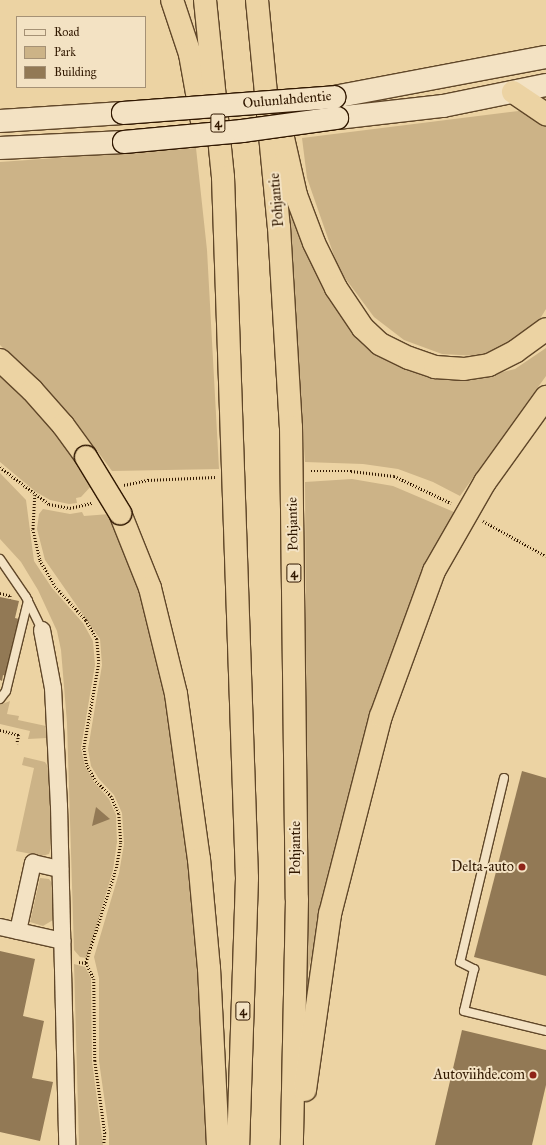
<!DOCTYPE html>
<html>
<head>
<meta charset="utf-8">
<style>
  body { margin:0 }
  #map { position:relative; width:546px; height:1145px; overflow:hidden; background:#ecd3a3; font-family:"IM FELL Great Primer",serif }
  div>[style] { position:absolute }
  .green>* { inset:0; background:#ccb387 }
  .building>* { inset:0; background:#927955 }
  .path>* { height:2.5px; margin-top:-1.25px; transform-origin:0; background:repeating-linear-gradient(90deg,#311800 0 1px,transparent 0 3px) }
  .roads { filter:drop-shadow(1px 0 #604729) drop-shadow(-1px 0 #604729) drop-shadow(0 1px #604729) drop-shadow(0 -1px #604729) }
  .lane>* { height:8px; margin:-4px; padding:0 4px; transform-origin:4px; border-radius:4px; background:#f3e2c3 }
  .street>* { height:16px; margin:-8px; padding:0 8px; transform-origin:8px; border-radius:8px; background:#f3e2c3 }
  .secondary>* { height:22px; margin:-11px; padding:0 11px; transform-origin:11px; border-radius:11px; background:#f3e2c3 }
  .highway>* { height:22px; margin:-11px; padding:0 11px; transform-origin:11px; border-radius:11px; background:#ecd3a3 }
  .bridges { filter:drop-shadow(1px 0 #311800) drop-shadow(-1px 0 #311800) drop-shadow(0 1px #311800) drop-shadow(0 -1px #311800) }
  .secondary-bridge>* { height:22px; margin:-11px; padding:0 11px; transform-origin:11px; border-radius:11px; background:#f3e2c3 }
  .highway-bridge>* { height:22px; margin:-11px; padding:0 11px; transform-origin:11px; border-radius:11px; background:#ecd3a3 }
  .dots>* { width:11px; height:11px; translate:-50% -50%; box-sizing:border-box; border:2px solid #f3e2c3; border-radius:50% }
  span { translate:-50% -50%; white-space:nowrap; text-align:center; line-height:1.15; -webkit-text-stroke:4px #f3e2c3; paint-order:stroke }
  .shield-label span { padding:1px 3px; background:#f3e2c3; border:1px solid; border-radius:3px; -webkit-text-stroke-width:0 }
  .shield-label { font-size:13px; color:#311800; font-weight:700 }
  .street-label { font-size:14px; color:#311800 }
  .poi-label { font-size:14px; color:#311800 }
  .right { translate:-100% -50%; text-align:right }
  .legend { position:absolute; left:16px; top:16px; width:130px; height:72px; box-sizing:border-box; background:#f3e2c3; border:1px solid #a59175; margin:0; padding:5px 7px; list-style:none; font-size:12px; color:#311800 }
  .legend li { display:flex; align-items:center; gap:8px; height:20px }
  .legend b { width:20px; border:1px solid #a59175 }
</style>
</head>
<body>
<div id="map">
  <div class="green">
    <div style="clip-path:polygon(527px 110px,546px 127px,546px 309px,535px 327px,507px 346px,476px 356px,442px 354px,404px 340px,374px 317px,339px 270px,307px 178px,302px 138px)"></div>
    <div style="clip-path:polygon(196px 148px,207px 250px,219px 469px,112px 471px,72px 417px,0 345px,0 162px)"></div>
    <div style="clip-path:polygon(287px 190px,348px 322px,430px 375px,473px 379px,515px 369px,546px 348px,546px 376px,460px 496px,433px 482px,398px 469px,363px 464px,305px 462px)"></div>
    <div style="clip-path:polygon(0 372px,58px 432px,93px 484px,81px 497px,76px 498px,77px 503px,69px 504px,50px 500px,36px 492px,0 462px)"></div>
    <div style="clip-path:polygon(0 473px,26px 500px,34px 561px,52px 588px,83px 623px,93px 641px,95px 665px,81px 748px,85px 766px,94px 782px,109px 799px,116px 815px,117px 842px,113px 870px,87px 958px,80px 957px,74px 950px,67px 723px,61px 650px,57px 631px,38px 590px,21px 562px,0 539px)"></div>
    <div style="clip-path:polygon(352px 479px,393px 486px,454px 512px,416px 593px,373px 711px,308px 971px,305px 482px)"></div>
    <div style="clip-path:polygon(43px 509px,70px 514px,82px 512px,84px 516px,110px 514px,142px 589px,168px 698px,192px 859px,211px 1145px,109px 1145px,109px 1132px,99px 1061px,99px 978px,94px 957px,119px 873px,124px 844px,122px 813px,114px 795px,99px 779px,91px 766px,88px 749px,102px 665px,100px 639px,45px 560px,37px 529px,39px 514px)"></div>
    <div style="clip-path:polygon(10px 701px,7px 714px,19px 716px,18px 720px,46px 726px,49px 735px,47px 738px,28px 739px,30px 731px,0 724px,0 705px)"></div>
    <div style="clip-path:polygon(24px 757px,45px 762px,49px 768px,51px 848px,49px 854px,42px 856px,16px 851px,34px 768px,22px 765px)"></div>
    <div style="clip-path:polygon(40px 878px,49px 879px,52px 883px,53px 920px,43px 926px,30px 922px)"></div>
    <div style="clip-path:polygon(74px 964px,85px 967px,91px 978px,92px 1061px,103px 1145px,79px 1145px)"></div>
  </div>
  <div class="building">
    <div style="clip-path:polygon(0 597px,19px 601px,15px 618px,19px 619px,7px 676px,3px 675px,2px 681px,0 680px)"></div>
    <div style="clip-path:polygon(522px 771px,546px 778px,546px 976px,474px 957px)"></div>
    <div style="clip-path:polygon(96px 807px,110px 819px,92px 826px)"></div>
    <div style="clip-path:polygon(0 951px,35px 959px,23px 1016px,44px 1021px,32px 1078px,53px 1082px,40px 1141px,0 1132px)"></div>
    <div style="clip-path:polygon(462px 1030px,546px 1050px,546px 1085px,532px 1145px,435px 1145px)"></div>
  </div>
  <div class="path">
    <div style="left:0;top:467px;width:61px;rotate:37.1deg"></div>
    <div style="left:49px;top:504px;width:21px;rotate:11deg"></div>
    <div style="left:70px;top:508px;width:23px;rotate:-13deg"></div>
    <div style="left:311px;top:471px;width:40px"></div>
    <div style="left:351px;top:471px;width:43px;rotate:6.6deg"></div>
    <div style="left:394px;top:476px;width:63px;rotate:25.3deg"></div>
    <div style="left:124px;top:485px;width:25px;rotate:-12deg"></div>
    <div style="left:148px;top:480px;width:67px;rotate:-2.6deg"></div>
    <div style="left:35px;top:495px;width:34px;rotate:93deg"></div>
    <div style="left:33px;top:529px;width:32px;rotate:77deg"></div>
    <div style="left:40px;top:560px;width:30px;rotate:60deg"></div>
    <div style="left:55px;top:586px;width:46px;rotate:47.6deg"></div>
    <div style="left:86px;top:620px;width:22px;rotate:60deg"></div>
    <div style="left:97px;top:639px;width:24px;rotate:85deg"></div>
    <div style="left:99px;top:663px;width:86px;rotate:100deg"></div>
    <div style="left:84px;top:748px;width:17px;rotate:80deg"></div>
    <div style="left:87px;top:765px;width:18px;rotate:61deg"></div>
    <div style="left:96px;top:781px;width:21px;rotate:45deg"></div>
    <div style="left:111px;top:796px;width:20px;rotate:66deg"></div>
    <div style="left:119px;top:814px;width:29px;rotate:86deg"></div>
    <div style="left:121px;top:843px;width:27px;rotate:100deg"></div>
    <div style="left:116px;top:870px;width:98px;rotate:107.9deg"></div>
    <div style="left:483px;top:521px;width:72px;rotate:29.1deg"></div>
    <div style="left:0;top:593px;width:11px;rotate:15deg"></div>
    <div style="left:11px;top:596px;width:3px;rotate:108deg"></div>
    <div style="left:0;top:730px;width:20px;rotate:15deg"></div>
    <div style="left:19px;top:735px;width:9px;rotate:103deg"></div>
    <div style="left:79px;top:962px;width:7px;rotate:8deg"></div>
    <div style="left:86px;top:963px;width:18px;rotate:63deg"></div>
    <div style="left:94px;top:979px;width:82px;rotate:89.3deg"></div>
    <div style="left:95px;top:1061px;width:73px;rotate:82.1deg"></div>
    <div style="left:105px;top:1133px;width:12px;rotate:95deg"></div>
  </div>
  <div class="roads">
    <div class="lane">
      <div style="left:0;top:559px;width:46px;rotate:55.6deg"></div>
      <div style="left:26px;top:597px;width:37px;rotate:64deg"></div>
      <div style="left:0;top:699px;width:10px;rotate:-53deg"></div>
      <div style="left:6px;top:691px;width:93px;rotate:-76.3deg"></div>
      <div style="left:504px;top:778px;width:189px;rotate:103.4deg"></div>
      <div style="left:460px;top:962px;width:16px;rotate:27deg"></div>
      <div style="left:474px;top:969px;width:43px;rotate:103.4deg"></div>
      <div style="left:464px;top:1011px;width:84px;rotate:13.7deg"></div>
    </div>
    <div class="street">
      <div style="left:42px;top:630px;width:59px;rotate:79.3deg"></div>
      <div style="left:53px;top:688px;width:118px;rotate:87.1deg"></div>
      <div style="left:59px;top:806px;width:339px;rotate:88.6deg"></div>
      <div style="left:0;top:927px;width:64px;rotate:12.7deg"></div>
      <div style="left:18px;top:931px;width:70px;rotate:-77.6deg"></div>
      <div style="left:33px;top:863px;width:28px;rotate:13deg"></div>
    </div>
    <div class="secondary">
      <div style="left:334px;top:97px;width:216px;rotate:-10.7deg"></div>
      <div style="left:337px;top:118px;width:107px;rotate:-6.5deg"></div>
      <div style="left:443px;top:106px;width:105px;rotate:-11.5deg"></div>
      <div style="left:0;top:121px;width:123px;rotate:-3.7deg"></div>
      <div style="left:0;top:148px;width:124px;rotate:-2.8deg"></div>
    </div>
    <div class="highway">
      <div style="left:172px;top:0;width:57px;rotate:71.6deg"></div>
      <div style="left:190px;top:54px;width:74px;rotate:79.9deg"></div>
      <div style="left:205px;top:0;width:178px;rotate:84.2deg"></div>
      <div style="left:223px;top:177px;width:701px;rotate:88.04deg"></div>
      <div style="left:247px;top:878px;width:267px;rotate:91.9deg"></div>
      <div style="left:257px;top:0;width:228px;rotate:84.5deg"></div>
      <div style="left:279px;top:227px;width:200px;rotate:86.6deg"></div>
      <div style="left:291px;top:427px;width:472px;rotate:89.3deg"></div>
      <div style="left:297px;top:899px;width:246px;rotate:91.2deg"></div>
      <div style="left:513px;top:92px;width:40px;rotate:34deg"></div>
      <div style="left:283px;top:138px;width:58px;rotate:77.2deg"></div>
      <div style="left:296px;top:195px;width:51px;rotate:69.4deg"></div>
      <div style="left:314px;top:243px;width:50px;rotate:63.9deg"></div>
      <div style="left:336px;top:288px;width:48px;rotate:56deg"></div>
      <div style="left:363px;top:328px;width:23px;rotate:43deg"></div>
      <div style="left:380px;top:344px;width:32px;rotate:26deg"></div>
      <div style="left:409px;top:358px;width:28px;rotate:19deg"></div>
      <div style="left:435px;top:367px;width:29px;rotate:4deg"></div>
      <div style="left:464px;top:369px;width:25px;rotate:-9deg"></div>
      <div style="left:489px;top:365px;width:30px;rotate:-27deg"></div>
      <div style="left:516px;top:351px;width:37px;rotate:-36deg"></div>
      <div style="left:0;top:360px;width:44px;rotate:43.2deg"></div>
      <div style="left:32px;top:390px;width:47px;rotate:48.5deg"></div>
      <div style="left:63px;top:425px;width:39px;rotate:54deg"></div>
      <div style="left:120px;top:513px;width:81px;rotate:68.2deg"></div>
      <div style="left:150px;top:588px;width:109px;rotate:76.2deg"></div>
      <div style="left:176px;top:694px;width:167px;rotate:82.1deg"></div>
      <div style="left:199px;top:859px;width:109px;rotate:84.8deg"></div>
      <div style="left:209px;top:968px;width:177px;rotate:87.1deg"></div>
      <div style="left:305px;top:1090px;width:178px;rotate:-81.9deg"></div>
      <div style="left:330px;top:914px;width:204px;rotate:-75.6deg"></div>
      <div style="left:381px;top:716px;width:154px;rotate:-69.9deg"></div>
      <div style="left:434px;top:571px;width:103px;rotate:-60.2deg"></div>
      <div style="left:485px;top:482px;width:105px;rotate:-54.3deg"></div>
    </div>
  </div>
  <div class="bridges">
    <div class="secondary-bridge">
      <div style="left:123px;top:113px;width:212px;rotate:-4.3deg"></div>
      <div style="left:124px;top:142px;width:119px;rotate:-5.3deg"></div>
      <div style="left:242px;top:131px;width:96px;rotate:-7.8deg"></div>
    </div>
    <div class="highway-bridge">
      <div style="left:86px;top:457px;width:66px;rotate:58.7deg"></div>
    </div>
  </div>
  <div class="dots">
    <div style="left:522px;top:867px;background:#8f2418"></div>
    <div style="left:533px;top:1075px;background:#8f2418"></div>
  </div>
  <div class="shield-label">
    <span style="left:218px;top:123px">4</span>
    <span style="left:294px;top:573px">4</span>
    <span style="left:243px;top:1011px">4</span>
  </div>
  <div class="street-label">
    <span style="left:287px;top:100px;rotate:-5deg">Oulunlahdentie</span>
    <span style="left:277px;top:200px;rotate:-95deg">Pohjantie</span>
    <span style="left:293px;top:524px;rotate:-91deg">Pohjantie</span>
    <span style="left:296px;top:848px;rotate:-90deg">Pohjantie</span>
  </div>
  <div class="poi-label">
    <span class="right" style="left:514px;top:867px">Delta-auto</span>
    <span class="right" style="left:525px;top:1075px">Autoviihde.com</span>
  </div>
  <ul class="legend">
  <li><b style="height:5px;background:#f3e2c3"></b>Road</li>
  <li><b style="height:11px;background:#ccb387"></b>Park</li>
  <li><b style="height:11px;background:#927955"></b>Building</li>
  </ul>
</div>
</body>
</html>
